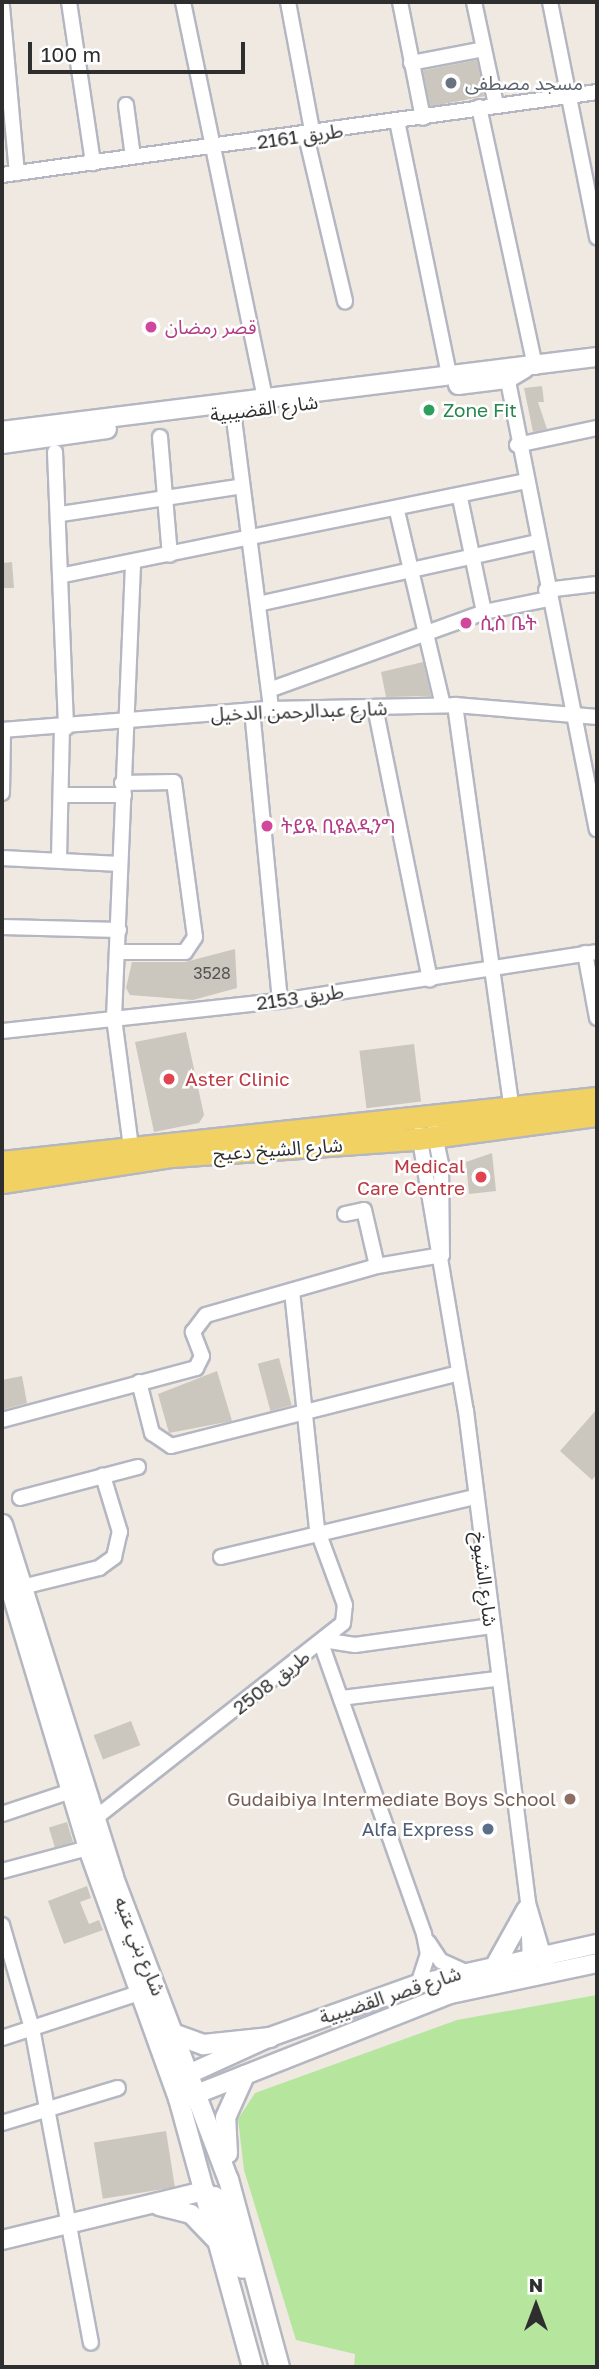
<!DOCTYPE html>
<html>
<head>
<meta charset="utf-8">
<style>
  body { margin:0 }
  #map { position:relative; width:599px; height:2369px; overflow:hidden; background:#efe9e1; font-family:"Golos Text","Noto Sans Arabic","Noto Sans Ethiopic",sans-serif }
  div>[style] { position:absolute }
  .green>* { inset:0; background:#b6e59e }
  .building>* { inset:0; background:#cbc7bf; transform-origin:0 0 }
  .roads { filter:drop-shadow(2px 0 #b4b7c1) drop-shadow(-2px 0 #b4b7c1) drop-shadow(0 2px #b4b7c1) drop-shadow(0 -2px #b4b7c1) }
  .minor>* { height:14px; margin:-7px; padding:0 7px; transform-origin:7px; border-radius:7px; background:#fff }
  .tertiary>* { height:18px; margin:-9px; padding:0 9px; transform-origin:9px; border-radius:9px; background:#fff }
  .secondary>* { height:19px; margin:-9.5px; padding:0 9.5px; transform-origin:9.5px; border-radius:9.5px; background:#fff }
  .primary>* { height:21px; margin:-10.5px; padding:0 10.5px; transform-origin:10.5px; border-radius:10.5px; background:#f2d163 }
  .dots>* { width:19px; height:19px; translate:-50% -50%; box-sizing:border-box; border:4px solid #fff; border-radius:50% }
  span { translate:-50% -50%; white-space:nowrap; text-align:center; line-height:1.15; -webkit-text-stroke:5px #fff; paint-order:stroke }
  .number-label { font-size:16px; color:#555452 }
  .number-label span { -webkit-text-stroke-width:0 }
  .worship-label { font-size:19px; color:#5b616d }
  .left { translate:0 -50%; text-align:left }
  .street-label { font-size:19px; color:#2e2e2e }
  .hotel-label { font-size:19px; color:#b23c85 }
  .leisure-label { font-size:19px; color:#27864d }
  .health-label { font-size:19px; color:#be3a42 }
  .right { translate:-100% -50%; text-align:right }
  .education-label { font-size:19px; color:#785e54 }
  .service-label { font-size:19px; color:#4e5e75 }
  .frame { position:absolute; inset:0; border:4px solid #2e2e2e; pointer-events:none }
  .north { position:absolute; left:501px; top:2271px; width:70px; height:70px; -webkit-text-stroke:5px #fff; paint-order:stroke; rotate:0deg; font-size:19px; font-weight:700; line-height:28px; text-align:center; color:#2e2e2e }
  .north::after { content:''; display:block; margin:auto; width:24px; height:32px; background:#2e2e2e; clip-path:polygon(50% 0,100% 100%,50% 72%,0 100%) }
  .scale { position:absolute; left:28px; top:42px; width:217px; height:32px; box-sizing:border-box; border:4px solid #2e2e2e; border-top:0; padding-left:9px; font-size:21px; line-height:24px; white-space:nowrap; color:#2e2e2e; -webkit-text-stroke:5px #fff; paint-order:stroke }
</style>
</head>
<body>
<div id="map">
  <div class="green">
    <div style="clip-path:polygon(597px 1995px,597px 2367px,354px 2367px,355px 2354px,296px 2340px,244px 2170px,238px 2119px,255px 2093px,457px 2020px)"></div>
  </div>
  <div class="building">
    <div style="left:477px;top:60px;width:37px;height:55px;rotate:79deg"></div>
    <div style="clip-path:polygon(542px 386px,544px 402px,538px 402px,547px 429px,533px 432px,524px 388px)"></div>
    <div style="clip-path:polygon(12px 562px,14px 588px,2px 588px,2px 563px)"></div>
    <div style="clip-path:polygon(423px 662px,431px 696px,386px 697px,381px 672px)"></div>
    <div style="clip-path:polygon(235px 949px,237px 988px,193px 1000px,130px 995px,126px 988px,132px 962px,185px 962px)"></div>
    <div style="clip-path:polygon(186px 1032px,204px 1115px,199px 1123px,154px 1132px,135px 1042px)"></div>
    <div style="left:414px;top:1044px;width:58px;height:55px;rotate:83deg"></div>
    <div style="clip-path:polygon(492px 1153px,496px 1191px,469px 1194px,466px 1162px)"></div>
    <div style="left:279px;top:1358px;width:49px;height:22px;rotate:75deg"></div>
    <div style="clip-path:polygon(217px 1371px,232px 1421px,169px 1433px,158px 1394px)"></div>
    <div style="clip-path:polygon(22px 1376px,27px 1403px,2px 1410px,2px 1380px)"></div>
    <div style="clip-path:polygon(597px 1409px,597px 1474px,592px 1480px,560px 1451px)"></div>
    <div style="left:131px;top:1721px;width:26px;height:40px;rotate:69deg"></div>
    <div style="left:67px;top:1822px;width:21px;height:19px;rotate:73deg"></div>
    <div style="clip-path:polygon(87px 1886px,91px 1898px,80px 1902px,89px 1924px,99px 1920px,103px 1930px,64px 1944px,48px 1901px)"></div>
    <div style="left:166px;top:2131px;width:57px;height:73px;rotate:81deg"></div>
  </div>
  <div class="roads">
    <div class="minor">
      <div style="left:69px;top:2px;width:163px;rotate:81.5deg"></div>
      <div style="left:183px;top:2px;width:415px;rotate:78.3deg"></div>
      <div style="left:288px;top:2px;width:135px;rotate:79.4deg"></div>
      <div style="left:400px;top:2px;width:118px;rotate:78.8deg"></div>
      <div style="left:474px;top:2px;width:105px;rotate:77.9deg"></div>
      <div style="left:550px;top:2px;width:240px;rotate:78.7deg"></div>
      <div style="left:2px;top:6px;width:168px;rotate:84.9deg"></div>
      <div style="left:411px;top:63px;width:74px;rotate:-10.9deg"></div>
      <div style="left:126px;top:105px;width:52px;rotate:82.3deg"></div>
      <div style="left:479px;top:107px;width:266px;rotate:77.8deg"></div>
      <div style="left:397px;top:121px;width:258px;rotate:78.4deg"></div>
      <div style="left:306px;top:136px;width:170px;rotate:76.7deg"></div>
      <div style="left:2px;top:175px;width:601px;rotate:-7.94deg"></div>
      <div style="left:506px;top:371px;width:467px;rotate:78.8deg"></div>
      <div style="left:233px;top:411px;width:300px;rotate:82.7deg"></div>
      <div style="left:160px;top:437px;width:118px;rotate:85.2deg"></div>
      <div style="left:517px;top:445px;width:82px;rotate:-12deg"></div>
      <div style="left:55px;top:452px;width:276px;rotate:87.7deg"></div>
      <div style="left:460px;top:498px;width:116px;rotate:78.1deg"></div>
      <div style="left:397px;top:511px;width:199px;rotate:76.7deg"></div>
      <div style="left:61px;top:514px;width:179px;rotate:-8.7deg"></div>
      <div style="left:64px;top:575px;width:470px;rotate:-11.5deg"></div>
      <div style="left:546px;top:590px;width:51px;rotate:-6.7deg"></div>
      <div style="left:258px;top:604px;width:287px;rotate:-12.5deg"></div>
      <div style="left:269px;top:690px;width:229px;rotate:-19.9deg"></div>
      <div style="left:484px;top:612px;width:65px;rotate:-11.5deg"></div>
      <div style="left:455px;top:705px;width:408px;rotate:82deg"></div>
      <div style="left:375px;top:707px;width:278px;rotate:78.6deg"></div>
      <div style="left:252px;top:710px;width:292px;rotate:84.5deg"></div>
      <div style="left:2px;top:730px;width:270px;rotate:-4.5deg"></div>
      <div style="left:271px;top:709px;width:184px;rotate:-1.2deg"></div>
      <div style="left:455px;top:705px;width:143px;rotate:4.8deg"></div>
      <div style="left:2px;top:793px;width:63px;rotate:-89.1deg"></div>
      <div style="left:62px;top:795px;width:62px"></div>
      <div style="left:2px;top:858px;width:118px;rotate:2.9deg"></div>
      <div style="left:59px;top:859px;width:131px;rotate:-88.7deg"></div>
      <div style="left:2px;top:927px;width:117px;rotate:1.5deg"></div>
      <div style="left:120px;top:952px;width:65px"></div>
      <div style="left:185px;top:952px;width:18px;rotate:-56deg"></div>
      <div style="left:195px;top:937px;width:156px;rotate:-97.7deg"></div>
      <div style="left:174px;top:782px;width:52px;rotate:178.9deg"></div>
      <div style="left:585px;top:953px;width:66px;rotate:79.5deg"></div>
      <div style="left:2px;top:1031px;width:280px;rotate:-6.2deg"></div>
      <div style="left:280px;top:1001px;width:321px;rotate:-8.8deg"></div>
      <div style="left:434px;top:1131px;width:34px;rotate:78deg"></div>
      <div style="left:441px;top:1164px;width:91px;rotate:89.4deg"></div>
      <div style="left:419px;top:1134px;width:281px;rotate:80.4deg"></div>
      <div style="left:466px;top:1411px;width:496px;rotate:82.8deg"></div>
      <div style="left:528px;top:1903px;width:64px;rotate:88.2deg"></div>
      <div style="left:131px;top:1147px;width:130px;rotate:-97.5deg"></div>
      <div style="left:114px;top:1018px;width:455px;rotate:-87.6deg"></div>
      <div style="left:345px;top:1214px;width:19px;rotate:-12deg"></div>
      <div style="left:364px;top:1210px;width:57px;rotate:76.9deg"></div>
      <div style="left:139px;top:1382px;width:53px;rotate:75.7deg"></div>
      <div style="left:152px;top:1433px;width:23px;rotate:34deg"></div>
      <div style="left:171px;top:1446px;width:297px;rotate:-14.2deg"></div>
      <div style="left:2px;top:1420px;width:201px;rotate:-15deg"></div>
      <div style="left:196px;top:1368px;width:13px;rotate:-63deg"></div>
      <div style="left:202px;top:1356px;width:26px;rotate:-111deg"></div>
      <div style="left:193px;top:1332px;width:21px;rotate:-53deg"></div>
      <div style="left:206px;top:1315px;width:178px;rotate:-16deg"></div>
      <div style="left:377px;top:1266px;width:66px;rotate:-9.6deg"></div>
      <div style="left:20px;top:1498px;width:122px;rotate:-14.7deg"></div>
      <div style="left:221px;top:1557px;width:260px;rotate:-13.3deg"></div>
      <div style="left:14px;top:1589px;width:88px;rotate:-13.9deg"></div>
      <div style="left:99px;top:1568px;width:19px;rotate:-36deg"></div>
      <div style="left:114px;top:1557px;width:26px;rotate:-77deg"></div>
      <div style="left:120px;top:1532px;width:59px;rotate:-106.9deg"></div>
      <div style="left:323px;top:1640px;width:32px;rotate:9deg"></div>
      <div style="left:355px;top:1645px;width:138px;rotate:-7.9deg"></div>
      <div style="left:321px;top:1643px;width:309px;rotate:70.5deg"></div>
      <div style="left:424px;top:1934px;width:20px;rotate:79deg"></div>
      <div style="left:428px;top:1954px;width:32px;rotate:108deg"></div>
      <div style="left:341px;top:1698px;width:156px;rotate:-7deg"></div>
      <div style="left:2px;top:1814px;width:82px;rotate:-18.4deg"></div>
      <div style="left:89px;top:1823px;width:323px;rotate:-38.2deg"></div>
      <div style="left:343px;top:1623px;width:18px;rotate:-84deg"></div>
      <div style="left:345px;top:1605px;width:81px;rotate:-110.2deg"></div>
      <div style="left:317px;top:1529px;width:238px;rotate:-96deg"></div>
      <div style="left:2px;top:1871px;width:89px;rotate:-15deg"></div>
      <div style="left:528px;top:1903px;width:64px;rotate:73.6deg"></div>
      <div style="left:2px;top:1925px;width:107px;rotate:73.8deg"></div>
      <div style="left:32px;top:2028px;width:320px;rotate:79.4deg"></div>
      <div style="left:428px;top:1942px;width:23px;rotate:56deg"></div>
      <div style="left:441px;top:1961px;width:22px;rotate:24deg"></div>
      <div style="left:2px;top:2038px;width:144px;rotate:-18.2deg"></div>
      <div style="left:2px;top:2123px;width:121px;rotate:-16.8deg"></div>
    </div>
    <div class="tertiary">
      <div style="left:458px;top:385px;width:49px;rotate:-7deg"></div>
      <div style="left:507px;top:379px;width:21px;rotate:-31deg"></div>
      <div style="left:2px;top:431px;width:600px;rotate:-7.09deg"></div>
      <div style="left:2px;top:444px;width:106px;rotate:-8.1deg"></div>
      <div style="left:497px;top:1962px;width:60px;rotate:-60.9deg"></div>
      <div style="left:181px;top:2087px;width:17px;rotate:-54deg"></div>
      <div style="left:191px;top:2073px;width:87px;rotate:-24.5deg"></div>
      <div style="left:270px;top:2037px;width:157px;rotate:-19.7deg"></div>
      <div style="left:418px;top:1984px;width:183px;rotate:-12.6deg"></div>
      <div style="left:181px;top:2092px;width:18px;rotate:3deg"></div>
      <div style="left:199px;top:2093px;width:270px;rotate:-21.5deg"></div>
      <div style="left:450px;top:1994px;width:150px;rotate:-11.9deg"></div>
      <div style="left:159px;top:2206px;width:33px;rotate:14deg"></div>
      <div style="left:191px;top:2214px;width:36px;rotate:46deg"></div>
      <div style="left:2px;top:2240px;width:209px;rotate:-13.6deg"></div>
    </div>
    <div class="secondary">
      <div style="left:2px;top:1524px;width:370px;rotate:72.5deg"></div>
      <div style="left:113px;top:1877px;width:323px;rotate:69.2deg"></div>
      <div style="left:228px;top:2179px;width:195px;rotate:74.8deg"></div>
      <div style="left:2px;top:1561px;width:300px;rotate:73.3deg"></div>
      <div style="left:88px;top:1848px;width:266px;rotate:70.2deg"></div>
      <div style="left:178px;top:2098px;width:279px;rotate:74.6deg"></div>
      <div style="left:175px;top:2034px;width:30px;rotate:20deg"></div>
      <div style="left:203px;top:2044px;width:67px;rotate:-6deg"></div>
      <div style="left:227px;top:2153px;width:36px;rotate:-93deg"></div>
      <div style="left:225px;top:2117px;width:46px;rotate:-65.7deg"></div>
      <div style="left:214px;top:2196px;width:77px;rotate:68.7deg"></div>
    </div>
    <div class="primary">
      <div style="left:2px;top:1162px;width:598px;rotate:-6.14deg"></div>
      <div style="left:2px;top:1182px;width:172px;rotate:-8.7deg"></div>
      <div style="left:172px;top:1156px;width:246px;rotate:-4deg"></div>
      <div style="left:417px;top:1139px;width:182px;rotate:-7.6deg"></div>
    </div>
  </div>
  <div class="dots">
    <div style="left:451px;top:83px;background:#6b7280"></div>
    <div style="left:151px;top:327px;background:#d1479c"></div>
    <div style="left:429px;top:410px;background:#2e9e5b"></div>
    <div style="left:466px;top:623px;background:#d1479c"></div>
    <div style="left:267px;top:826px;background:#d1479c"></div>
    <div style="left:169px;top:1079px;background:#e0444e"></div>
    <div style="left:481px;top:1177px;background:#e0444e"></div>
    <div style="left:570px;top:1799px;background:#8d6e63"></div>
    <div style="left:488px;top:1829px;background:#5c6f8a"></div>
  </div>
  <div class="number-label">
    <span style="left:212px;top:973px">3528</span>
  </div>
  <div class="worship-label">
    <span class="left" style="left:465px;top:83px">مسجد مصطفى</span>
  </div>
  <div class="street-label">
    <span style="left:300px;top:136px;rotate:-8deg">طريق 2161</span>
    <span style="left:264px;top:408px;rotate:-7deg">شارع القضيبية</span>
    <span style="left:299px;top:711px;rotate:-2deg">شارع عبدالرحمن الدخيل</span>
    <span style="left:300px;top:997px;rotate:-8deg">طريق 2153</span>
    <span style="left:278px;top:1149px;rotate:-4deg">شارع الشيخ دعيج</span>
    <span style="left:485px;top:1579px;rotate:83deg">شارع الشيوخ</span>
    <span style="left:271px;top:1682px;rotate:-38deg">طريق 2508</span>
    <span style="left:140px;top:1946px;rotate:68deg">شارع بني عتبه</span>
    <span style="left:390px;top:1995px;rotate:-18deg">شارع قصر القضيبية</span>
  </div>
  <div class="hotel-label">
    <span class="left" style="left:165px;top:327px">قصر رمضان</span>
    <span class="left" style="left:480px;top:623px">ሲስ ቤት</span>
    <span class="left" style="left:281px;top:826px">ትይዪ ቢዩልዲንግ</span>
  </div>
  <div class="leisure-label">
    <span class="left" style="left:443px;top:410px">Zone Fit</span>
  </div>
  <div class="health-label">
    <span class="left" style="left:185px;top:1079px">Aster Clinic</span>
    <span class="right" style="left:465px;top:1177px">Medical<br>Care Centre</span>
  </div>
  <div class="education-label">
    <span class="right" style="left:556px;top:1799px">Gudaibiya Intermediate Boys School</span>
  </div>
  <div class="service-label">
    <span class="right" style="left:474px;top:1829px">Alfa Express</span>
  </div>
  <div class="frame"></div>
  <div class="north">N</div>
  <div class="scale">100 m</div>
</div>
</body>
</html>
